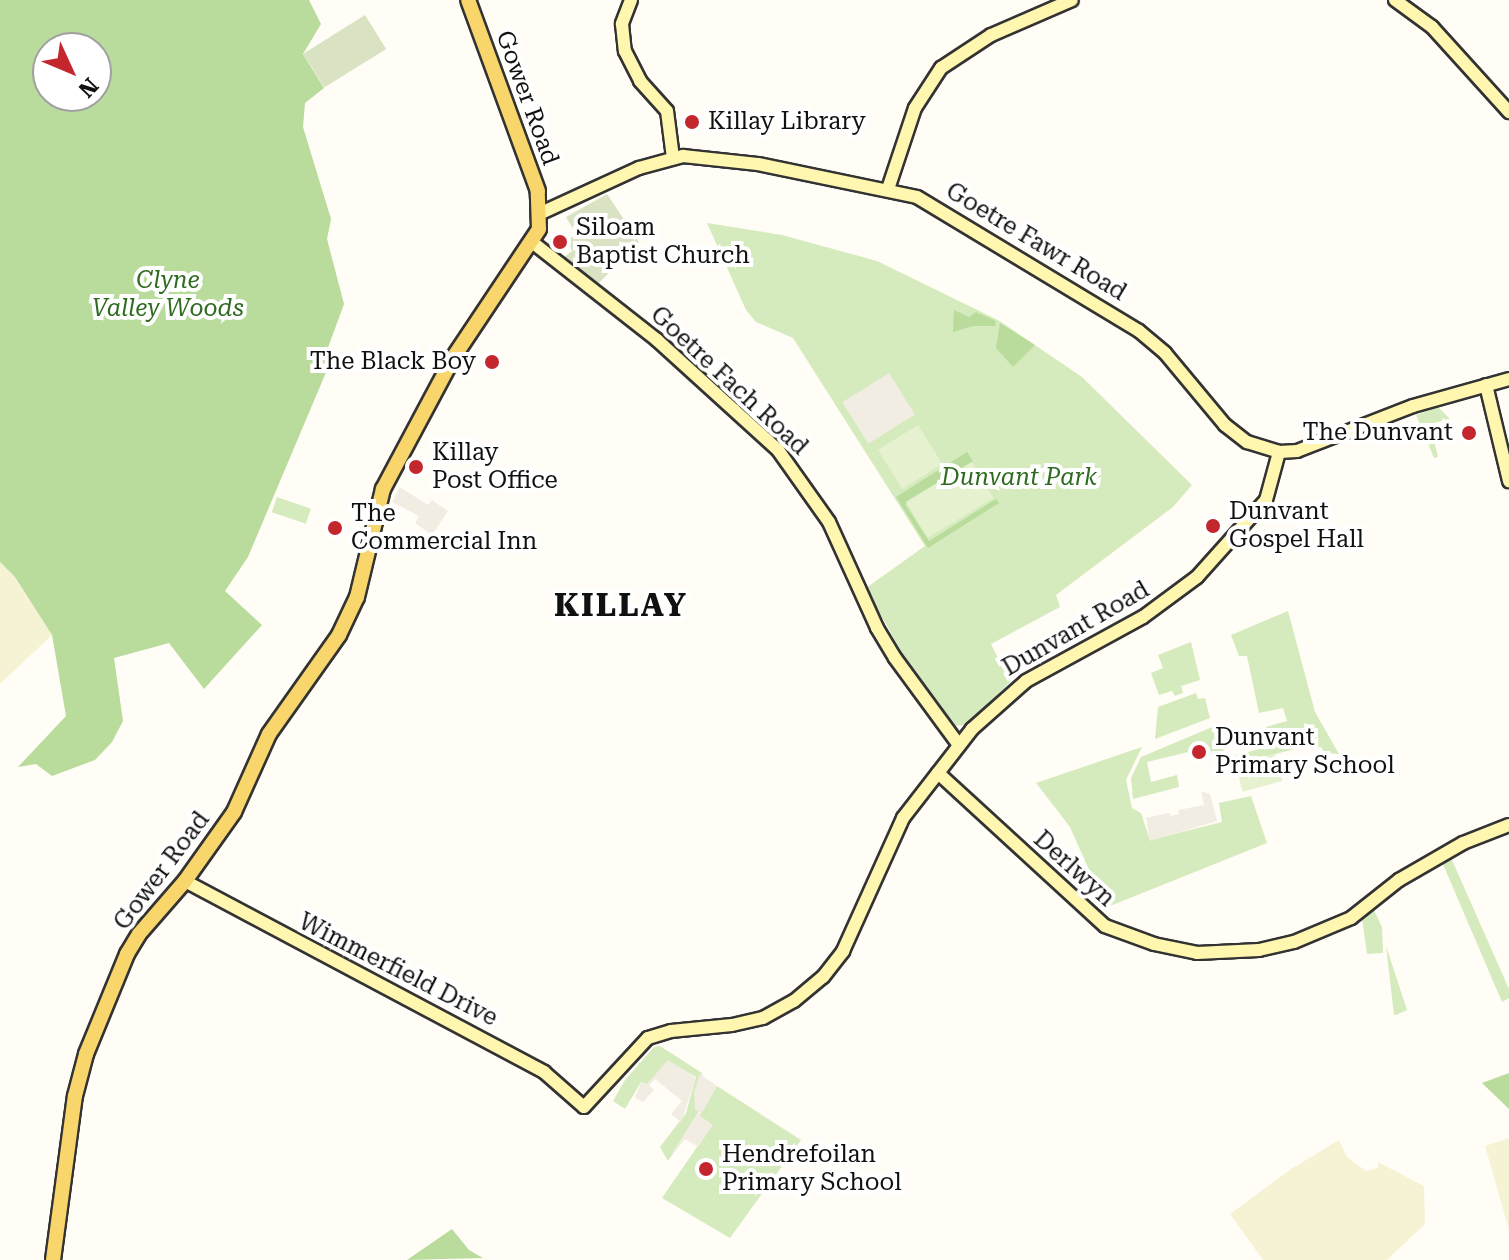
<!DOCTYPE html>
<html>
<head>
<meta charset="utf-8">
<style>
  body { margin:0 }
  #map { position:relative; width:1509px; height:1260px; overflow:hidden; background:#fffdf5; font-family:"Roboto Serif",serif }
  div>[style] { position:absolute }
  .farmland>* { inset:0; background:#f6f3d4 }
  .green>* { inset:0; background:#d5ebbd; transform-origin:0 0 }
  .forest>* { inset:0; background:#b9dc9c }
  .cemetery>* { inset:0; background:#d9e3c4; transform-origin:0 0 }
  .pitch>* { inset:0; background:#e6f2cf; transform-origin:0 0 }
  .plaza>* { inset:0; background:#f1ede2; transform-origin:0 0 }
  .roads { filter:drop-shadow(2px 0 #333) drop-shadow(-2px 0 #333) drop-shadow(0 2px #333) drop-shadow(0 -2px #333) }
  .secondary>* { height:12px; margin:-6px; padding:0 6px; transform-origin:6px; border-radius:6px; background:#fff6b0 }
  .primary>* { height:14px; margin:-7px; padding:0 7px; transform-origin:7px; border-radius:7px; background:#f9d66b }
  .dots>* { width:22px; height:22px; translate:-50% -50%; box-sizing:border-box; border:4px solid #fff; border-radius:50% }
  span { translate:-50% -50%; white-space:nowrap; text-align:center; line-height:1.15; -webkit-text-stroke:8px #fff; paint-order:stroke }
  .street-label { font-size:24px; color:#111 }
  .poi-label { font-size:24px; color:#111 }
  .left { translate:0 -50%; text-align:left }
  .right { translate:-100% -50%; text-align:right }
  .park-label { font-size:24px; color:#2f6b1f; font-style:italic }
  .district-label { font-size:32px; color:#111; font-weight:700; letter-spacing:2px }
  .north { position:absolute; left:32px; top:32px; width:80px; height:80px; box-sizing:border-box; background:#fff; border:2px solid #a0a0a0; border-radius:50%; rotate:134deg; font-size:22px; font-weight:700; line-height:32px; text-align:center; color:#111 }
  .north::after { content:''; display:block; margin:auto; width:28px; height:36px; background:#c4262e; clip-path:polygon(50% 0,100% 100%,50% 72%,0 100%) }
</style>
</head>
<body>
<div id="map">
  <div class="farmland">
    <div style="clip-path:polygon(0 562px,15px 577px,52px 635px,0 684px)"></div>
    <div style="clip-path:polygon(1509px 1138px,1509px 1230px,1485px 1146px)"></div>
    <div style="clip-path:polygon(1339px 1140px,1347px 1157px,1366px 1171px,1378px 1168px,1378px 1162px,1424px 1186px,1425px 1224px,1387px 1260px,1263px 1260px,1230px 1214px,1291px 1169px)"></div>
  </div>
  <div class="green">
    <div style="clip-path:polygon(707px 223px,782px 235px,877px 261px,998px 320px,1082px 377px,1192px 485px,1173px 507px,1056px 595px,1060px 607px,991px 644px,1010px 682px,967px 725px,953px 726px,912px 671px,866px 588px,925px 546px,793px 338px,756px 322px,746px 310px)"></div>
    <div style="clip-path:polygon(1438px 407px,1450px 419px,1430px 424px,1438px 457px,1434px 458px,1416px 415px)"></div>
    <div style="left:277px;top:497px;width:36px;height:16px;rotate:19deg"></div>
    <div style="clip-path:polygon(1288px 611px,1315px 712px,1339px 754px,1325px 753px,1321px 747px,1295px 749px,1235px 764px,1235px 756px,1286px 741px,1283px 728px,1268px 731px,1266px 727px,1287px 721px,1283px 708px,1259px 713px,1247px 656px,1239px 656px,1231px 635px)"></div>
    <div style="clip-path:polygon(1191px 642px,1200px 680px,1181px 686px,1183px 693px,1175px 696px,1172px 691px,1159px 695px,1151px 673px,1163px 668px,1158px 655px)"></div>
    <div style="clip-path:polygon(1196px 693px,1198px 699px,1205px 698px,1210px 718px,1155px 739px,1158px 707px)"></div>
    <div style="clip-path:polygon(1217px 725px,1225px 756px,1214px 759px,1209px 747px,1147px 762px,1151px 782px,1177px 775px,1179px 787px,1133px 799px,1131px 778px,1141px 757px)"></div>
    <div style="clip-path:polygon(1142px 747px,1126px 780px,1132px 808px,1141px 813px,1150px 840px,1222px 822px,1219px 803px,1251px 796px,1267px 843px,1110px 906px,1101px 897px,1070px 827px,1036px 783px)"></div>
    <div style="clip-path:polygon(1452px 860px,1509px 989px,1509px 998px,1502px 1002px,1442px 862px)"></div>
    <div style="clip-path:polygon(1374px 910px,1382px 927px,1383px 953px,1367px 954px,1362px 919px)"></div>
    <div style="clip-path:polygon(1386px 946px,1407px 1010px,1396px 1015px,1394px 1015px)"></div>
    <div style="clip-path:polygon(660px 1046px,702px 1073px,699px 1111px,668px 1161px,660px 1147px,686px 1113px,696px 1077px,671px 1063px,647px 1084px,641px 1082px,625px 1109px,613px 1101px,625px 1080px,654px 1047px)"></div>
    <div style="clip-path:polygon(717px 1086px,801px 1140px,730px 1238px,662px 1198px,712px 1125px,699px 1116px)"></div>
  </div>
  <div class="forest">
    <div style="clip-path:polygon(evenodd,0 0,309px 0,321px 24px,303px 54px,324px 88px,305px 103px,303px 127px,331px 219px,327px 239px,344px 304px,326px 353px,327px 370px,248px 557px,225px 591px,262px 625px,204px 689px,169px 643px,114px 658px,123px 721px,112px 742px,95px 760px,52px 776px,36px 764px,18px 767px,66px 716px,52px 635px,15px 577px,0 562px,0 0,48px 48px,96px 48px,96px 96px,48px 96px,48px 48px)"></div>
    <div style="clip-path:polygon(954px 310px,969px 317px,976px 312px,996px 321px,995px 326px,973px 326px,953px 332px)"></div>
    <div style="clip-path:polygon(1000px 323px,1035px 345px,1013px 367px,996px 348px)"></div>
    <div style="clip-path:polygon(967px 452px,973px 461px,905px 504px,929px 541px,996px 499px,999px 503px,928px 548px,896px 497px)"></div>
    <div style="clip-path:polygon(1509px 1073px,1509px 1109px,1482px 1083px)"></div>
    <div style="clip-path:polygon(452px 1229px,469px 1250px,483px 1258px,407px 1260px)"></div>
  </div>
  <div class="cemetery">
    <div style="left:365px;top:15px;width:40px;height:73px;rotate:58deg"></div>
    <div style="clip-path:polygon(607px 194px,639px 242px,597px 285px,563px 258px,572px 251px,568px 240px,576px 234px,566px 217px)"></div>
  </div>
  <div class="pitch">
    <div style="left:918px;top:425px;width:46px;height:47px;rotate:58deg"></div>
    <div style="left:972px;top:462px;width:42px;height:77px;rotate:59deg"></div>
    <div style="left:1275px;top:754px;width:28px;height:41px;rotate:75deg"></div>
  </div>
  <div class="plaza">
    <div style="left:889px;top:373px;width:49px;height:55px;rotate:58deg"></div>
    <div style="clip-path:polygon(400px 487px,428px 505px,432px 500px,448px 511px,432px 535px,415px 523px,419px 516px,392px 502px)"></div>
    <div style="clip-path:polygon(1201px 791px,1210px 794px,1217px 821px,1150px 841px,1146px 818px,1169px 813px,1171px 816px,1179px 814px,1178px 810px,1204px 805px)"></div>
    <div style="clip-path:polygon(668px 1060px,696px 1078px,681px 1122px,671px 1114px,682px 1101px,655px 1079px,649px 1085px,654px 1090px,643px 1102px,635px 1098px,641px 1082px,647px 1084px)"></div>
    <div style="clip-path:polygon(700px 1074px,717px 1086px,700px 1116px,713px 1125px,698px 1147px,685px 1139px,668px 1161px,699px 1112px,695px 1109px,694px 1092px)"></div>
  </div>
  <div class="roads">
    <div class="secondary">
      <div style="left:631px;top:0;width:26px;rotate:111deg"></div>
      <div style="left:622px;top:24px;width:27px;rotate:84deg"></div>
      <div style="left:625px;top:51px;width:34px;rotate:63deg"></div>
      <div style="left:640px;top:81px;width:40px;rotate:48deg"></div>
      <div style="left:667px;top:111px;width:47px;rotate:82.7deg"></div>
      <div style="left:1395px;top:0;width:46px;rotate:36.1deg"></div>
      <div style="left:1432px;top:27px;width:115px;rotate:47.8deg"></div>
      <div style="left:888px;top:189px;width:85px;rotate:-71.6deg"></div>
      <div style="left:915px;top:108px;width:48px;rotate:-57deg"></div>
      <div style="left:941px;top:68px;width:60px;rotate:-33.4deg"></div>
      <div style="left:991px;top:35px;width:88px;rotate:-23.4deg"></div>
      <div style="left:541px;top:213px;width:108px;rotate:-24.7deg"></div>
      <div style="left:639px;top:168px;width:46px;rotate:-15.3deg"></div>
      <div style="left:683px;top:156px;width:75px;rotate:6.1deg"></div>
      <div style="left:758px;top:164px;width:162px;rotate:11.7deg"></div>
      <div style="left:917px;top:197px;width:259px;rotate:31.1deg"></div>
      <div style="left:1139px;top:331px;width:34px;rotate:40deg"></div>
      <div style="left:1165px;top:353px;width:94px;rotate:50.2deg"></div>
      <div style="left:1225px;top:425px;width:28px;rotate:38deg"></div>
      <div style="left:1247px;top:442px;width:34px;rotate:17deg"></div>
      <div style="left:1279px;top:452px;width:18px;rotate:-3deg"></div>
      <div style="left:1297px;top:451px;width:124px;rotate:-21.2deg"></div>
      <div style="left:1413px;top:406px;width:100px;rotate:-15.7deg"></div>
      <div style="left:532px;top:242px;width:159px;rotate:38.1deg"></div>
      <div style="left:657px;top:340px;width:164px;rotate:42.3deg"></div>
      <div style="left:778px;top:450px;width:88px;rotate:54.7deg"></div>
      <div style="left:829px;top:522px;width:116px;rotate:65.6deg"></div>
      <div style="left:877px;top:628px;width:35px;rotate:59deg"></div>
      <div style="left:895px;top:658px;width:108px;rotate:53.7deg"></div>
      <div style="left:1486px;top:385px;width:99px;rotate:76.5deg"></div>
      <div style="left:938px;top:773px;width:226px;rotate:42.5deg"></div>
      <div style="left:1105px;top:926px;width:52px;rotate:20.2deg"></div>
      <div style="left:1154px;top:944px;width:44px;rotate:11.8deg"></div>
      <div style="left:1197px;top:953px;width:62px;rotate:-2.8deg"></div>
      <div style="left:1259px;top:950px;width:36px;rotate:-13deg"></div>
      <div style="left:1294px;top:942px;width:62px;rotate:-22.8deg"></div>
      <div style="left:1351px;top:918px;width:61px;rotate:-38.4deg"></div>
      <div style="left:1399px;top:880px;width:74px;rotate:-30deg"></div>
      <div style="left:1463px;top:843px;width:49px;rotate:-21.4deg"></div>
      <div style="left:185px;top:881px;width:407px;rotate:28deg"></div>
      <div style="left:544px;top:1072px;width:53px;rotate:41.2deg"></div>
      <div style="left:584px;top:1107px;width:94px;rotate:-47.2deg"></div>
      <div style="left:648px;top:1038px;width:24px;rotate:-17deg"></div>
      <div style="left:671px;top:1031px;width:61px;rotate:-5.6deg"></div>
      <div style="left:732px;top:1025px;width:32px;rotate:-13deg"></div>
      <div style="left:763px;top:1018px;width:35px;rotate:-29deg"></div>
      <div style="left:794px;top:1001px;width:38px;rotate:-40deg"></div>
      <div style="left:823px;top:977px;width:33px;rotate:-52deg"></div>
      <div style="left:843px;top:951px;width:146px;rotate:-65.7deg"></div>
      <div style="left:903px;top:818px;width:113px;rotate:-52.2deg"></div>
      <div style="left:972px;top:729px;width:72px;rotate:-41.6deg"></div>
      <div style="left:1026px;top:681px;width:133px;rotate:-28.7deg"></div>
      <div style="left:1143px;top:617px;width:67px;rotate:-36.5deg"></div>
      <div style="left:1197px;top:577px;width:103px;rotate:-48.1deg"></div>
      <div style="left:1266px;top:500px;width:50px;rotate:-74.8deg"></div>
    </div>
    <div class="primary">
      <div style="left:53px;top:1260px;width:165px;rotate:-82.4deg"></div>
      <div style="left:75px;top:1096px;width:43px;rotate:-75.3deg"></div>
      <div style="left:86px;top:1054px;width:108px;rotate:-67.7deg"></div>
      <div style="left:127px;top:954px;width:23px;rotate:-59deg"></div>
      <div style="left:139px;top:934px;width:70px;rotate:-49deg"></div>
      <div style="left:185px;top:881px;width:85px;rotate:-54.6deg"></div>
      <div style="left:234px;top:812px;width:85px;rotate:-65.8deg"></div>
      <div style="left:269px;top:734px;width:121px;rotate:-54.7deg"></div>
      <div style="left:339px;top:635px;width:42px;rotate:-64.7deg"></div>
      <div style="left:357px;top:597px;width:111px;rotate:-76.5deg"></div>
      <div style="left:383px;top:489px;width:149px;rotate:-61.9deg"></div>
      <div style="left:453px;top:358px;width:155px;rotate:-56.3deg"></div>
      <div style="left:539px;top:229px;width:38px;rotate:-92deg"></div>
      <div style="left:538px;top:191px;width:203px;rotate:-110.1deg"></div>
    </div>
  </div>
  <div class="dots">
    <div style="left:692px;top:122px;background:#c4262e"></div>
    <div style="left:560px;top:242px;background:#c4262e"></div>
    <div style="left:492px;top:362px;background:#c4262e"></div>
    <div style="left:1469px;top:433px;background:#c4262e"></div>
    <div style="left:416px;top:467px;background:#c4262e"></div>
    <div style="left:1213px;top:526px;background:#c4262e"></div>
    <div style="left:335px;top:528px;background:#c4262e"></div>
    <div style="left:1199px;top:752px;background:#c4262e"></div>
    <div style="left:706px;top:1169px;background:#c4262e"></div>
  </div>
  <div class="street-label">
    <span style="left:527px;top:98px;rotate:70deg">Gower Road</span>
    <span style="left:1036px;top:242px;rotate:31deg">Goetre Fawr Road</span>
    <span style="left:729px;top:381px;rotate:43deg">Goetre Fach Road</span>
    <span style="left:1076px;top:629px;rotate:-30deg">Dunvant Road</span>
    <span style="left:1074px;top:869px;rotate:42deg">Derlwyn</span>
    <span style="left:162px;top:871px;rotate:-53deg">Gower Road</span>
    <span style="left:398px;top:970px;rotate:27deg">Wimmerfield Drive</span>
  </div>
  <div class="poi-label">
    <span class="left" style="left:708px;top:122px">Killay Library</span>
    <span class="left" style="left:576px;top:242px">Siloam<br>Baptist Church</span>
    <span class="right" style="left:476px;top:362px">The Black Boy</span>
    <span class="right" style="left:1453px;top:433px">The Dunvant</span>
    <span class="left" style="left:432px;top:467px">Killay<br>Post Office</span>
    <span class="left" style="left:1229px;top:526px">Dunvant<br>Gospel Hall</span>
    <span class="left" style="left:351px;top:528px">The<br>Commercial Inn</span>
    <span class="left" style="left:1215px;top:752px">Dunvant<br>Primary School</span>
    <span class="left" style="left:722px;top:1169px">Hendrefoilan<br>Primary School</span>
  </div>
  <div class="park-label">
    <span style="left:168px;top:295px">Clyne<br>Valley Woods</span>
    <span style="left:1019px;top:478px">Dunvant Park</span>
  </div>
  <div class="district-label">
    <span style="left:621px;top:605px">KILLAY</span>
  </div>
  <div class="north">N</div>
</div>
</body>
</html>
